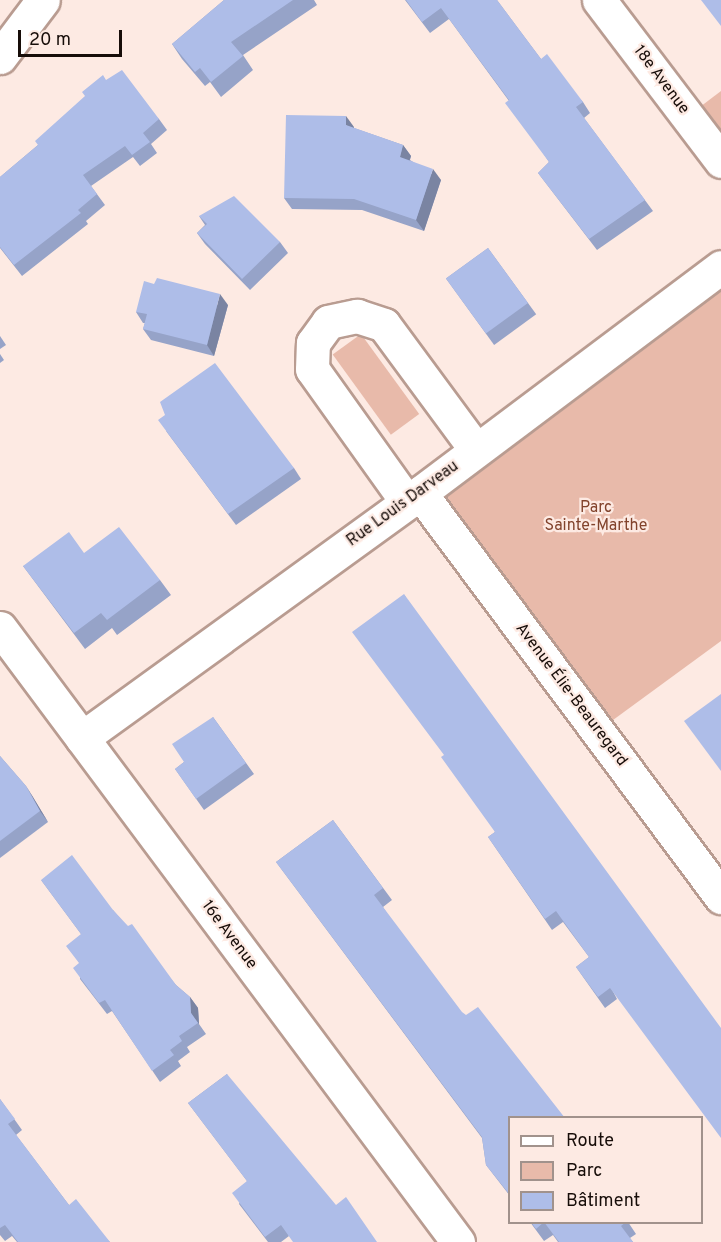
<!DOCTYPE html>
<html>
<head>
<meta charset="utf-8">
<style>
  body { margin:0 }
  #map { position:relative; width:721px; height:1242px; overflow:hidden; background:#fdeae3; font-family:Overpass,sans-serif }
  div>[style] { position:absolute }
  .green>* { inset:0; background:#e8baaa; transform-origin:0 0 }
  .roads { filter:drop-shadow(2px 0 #b99c91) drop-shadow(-2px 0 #b99c91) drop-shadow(0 2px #b99c91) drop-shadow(0 -2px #b99c91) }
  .minor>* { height:33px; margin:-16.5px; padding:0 16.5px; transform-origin:16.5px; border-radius:16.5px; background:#fff }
  .wall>* { inset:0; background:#96a3c8; transform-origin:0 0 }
  .shaded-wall>* { inset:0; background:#7a84a2 }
  .building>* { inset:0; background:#aebde8; transform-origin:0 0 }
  span { translate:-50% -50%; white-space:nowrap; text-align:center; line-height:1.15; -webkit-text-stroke:4.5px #fdeae3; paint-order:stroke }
  .street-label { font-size:16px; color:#170d09 }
  .park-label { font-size:16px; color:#82432c }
  .legend { position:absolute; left:508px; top:1116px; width:195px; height:108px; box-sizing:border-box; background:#fdeae3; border:2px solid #a1928c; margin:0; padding:8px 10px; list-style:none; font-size:18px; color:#170d09 }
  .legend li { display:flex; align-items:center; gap:12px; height:30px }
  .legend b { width:30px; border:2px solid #a1928c }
  .scale { position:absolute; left:18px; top:30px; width:104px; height:27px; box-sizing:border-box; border:3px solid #170d09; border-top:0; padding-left:8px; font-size:18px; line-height:21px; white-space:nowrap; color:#170d09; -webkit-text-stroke:4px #fdeae3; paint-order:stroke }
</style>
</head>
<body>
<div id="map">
  <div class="green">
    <div style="clip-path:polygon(721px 91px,721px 161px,688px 116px)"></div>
    <div style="clip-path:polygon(721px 267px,721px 641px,598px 731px,420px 493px)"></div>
    <div style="left:361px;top:334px;width:99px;height:35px;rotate:54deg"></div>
  </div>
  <div class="roads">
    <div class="minor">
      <div style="left:599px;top:0;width:202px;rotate:52.8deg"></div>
      <div style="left:0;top:57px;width:71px;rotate:-53deg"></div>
      <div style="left:420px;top:493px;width:504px;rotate:53.31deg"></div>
      <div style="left:407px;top:502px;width:163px;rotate:-125.5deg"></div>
      <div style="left:312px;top:369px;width:26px;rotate:-88deg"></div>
      <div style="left:313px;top:343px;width:26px;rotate:-54deg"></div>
      <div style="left:328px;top:322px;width:30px;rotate:-12deg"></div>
      <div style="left:357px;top:316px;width:28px;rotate:18deg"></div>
      <div style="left:384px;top:325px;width:155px;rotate:53.6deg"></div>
      <div style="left:0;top:628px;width:766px;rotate:53.28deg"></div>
      <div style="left:82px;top:738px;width:417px;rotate:-35.9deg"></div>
      <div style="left:420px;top:493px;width:376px;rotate:-36.9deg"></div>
    </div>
  </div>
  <div class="wall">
    <div style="clip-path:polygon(224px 0,314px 0,317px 5px,243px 55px,253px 70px,221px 97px,210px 82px,205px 86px,182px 59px,172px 44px)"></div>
    <div style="clip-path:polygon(405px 0,497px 0,541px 59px,583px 102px,590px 113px,584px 118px,653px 211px,597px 250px,538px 173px,549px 162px,509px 101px,449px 19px,430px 33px)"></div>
    <div style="clip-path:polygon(106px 80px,159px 119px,167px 130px,151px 144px,157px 153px,140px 166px,133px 157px,91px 186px,105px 205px,86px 221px,88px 224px,22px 276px,0 248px,0 177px,38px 145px)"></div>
    <div style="clip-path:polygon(354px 127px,354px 128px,403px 145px,411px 156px,410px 160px,441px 180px,424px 231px,362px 210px,292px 209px,284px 198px)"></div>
    <div style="clip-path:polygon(199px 216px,280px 242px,288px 253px,250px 290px,205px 244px,197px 233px,205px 225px)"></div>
    <div style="left:488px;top:248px;width:82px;height:52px;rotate:54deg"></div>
    <div style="clip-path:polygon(228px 305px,214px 356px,151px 340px,143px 329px,145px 323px,143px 323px,136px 312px)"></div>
    <div style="clip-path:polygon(0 336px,6px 345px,0 349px)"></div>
    <div style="clip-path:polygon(0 354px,4px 360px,0 363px)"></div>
    <div style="clip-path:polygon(166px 431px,294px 468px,301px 479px,236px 525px)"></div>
    <div style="clip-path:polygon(84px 553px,160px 580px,171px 595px,117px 635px,112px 628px,85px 649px,23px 566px)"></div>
    <div style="clip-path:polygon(404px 594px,617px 999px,605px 1008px,576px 967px,589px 957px,563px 922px,552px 930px,488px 837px,495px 832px)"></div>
    <div style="clip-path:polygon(213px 717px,254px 774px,204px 810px,175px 769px,184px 762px)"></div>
    <div style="clip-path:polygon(0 756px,26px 786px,48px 822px,0 858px)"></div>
    <div style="clip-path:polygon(333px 820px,392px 900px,383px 907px,510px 1118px,510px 1196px,486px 1165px,482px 1138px,276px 862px)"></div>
    <div style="clip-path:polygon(41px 880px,113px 910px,176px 985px,190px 997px,198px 1008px,199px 1024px,206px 1034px,187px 1047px,190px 1052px,178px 1061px,181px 1066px,160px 1082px,112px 1011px,107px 1014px,80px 979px,81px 934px)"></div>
    <div style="clip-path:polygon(227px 1074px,289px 1236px,281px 1242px,268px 1242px,239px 1204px,247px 1181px,188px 1103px)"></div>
    <div style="clip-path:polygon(0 1099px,22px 1130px,16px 1135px,69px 1205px,110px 1242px,17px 1242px,12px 1236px,5px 1241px,0 1235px)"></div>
    <div style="clip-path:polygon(530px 1222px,628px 1222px,636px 1234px,630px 1238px,633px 1242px,558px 1242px,553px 1235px,544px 1241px)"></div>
  </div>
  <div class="shaded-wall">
    <div style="clip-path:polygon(346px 116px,354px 127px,354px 136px,346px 125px)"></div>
    <div style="clip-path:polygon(403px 145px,411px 156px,407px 168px,400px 157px)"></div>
    <div style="clip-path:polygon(433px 169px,441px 180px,424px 231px,416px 220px)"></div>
    <div style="clip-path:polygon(220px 294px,228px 305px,214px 356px,207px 345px)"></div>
    <div style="clip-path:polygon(26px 786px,33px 797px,48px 822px,40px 811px)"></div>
    <div style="clip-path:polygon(190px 997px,198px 1008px,199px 1024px,191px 1013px)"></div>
  </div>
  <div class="building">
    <div style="clip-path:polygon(224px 0,293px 0,231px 42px,243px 56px,211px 82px,200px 68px,195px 72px,172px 44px)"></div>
    <div style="clip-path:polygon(406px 0,497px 0,541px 59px,547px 54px,583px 102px,576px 107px,645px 200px,589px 239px,538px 173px,549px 162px,505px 103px,509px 100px,441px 8px,422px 22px)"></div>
    <div style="clip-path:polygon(701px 0,721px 0,721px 26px)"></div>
    <div style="clip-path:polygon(122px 70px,159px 119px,143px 133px,150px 142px,132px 155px,125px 146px,83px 175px,97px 194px,78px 210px,81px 213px,14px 265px,0 247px,0 177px,38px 145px,35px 141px,85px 96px,82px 92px,103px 75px,106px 80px)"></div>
    <div style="clip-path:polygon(286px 115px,346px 116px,346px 125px,403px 145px,400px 157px,433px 169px,416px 220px,354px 199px,284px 198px)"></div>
    <div style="clip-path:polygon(234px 196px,280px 242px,242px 279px,197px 233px,207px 224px,199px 216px)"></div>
    <div style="left:488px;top:248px;width:68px;height:52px;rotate:54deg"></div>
    <div style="clip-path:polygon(157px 278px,220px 294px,207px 345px,143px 329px,147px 314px,136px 312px,144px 281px,154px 284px)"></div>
    <div style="clip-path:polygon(215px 363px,294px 468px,228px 514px,158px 420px,165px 415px,160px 402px)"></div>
    <div style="clip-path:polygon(119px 527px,160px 580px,107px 620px,101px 613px,74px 633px,23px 566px,69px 532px,84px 553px)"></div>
    <div style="clip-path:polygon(404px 594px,721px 1028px,721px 1138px,610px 988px,598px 997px,576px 967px,589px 957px,556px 911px,545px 919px,488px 837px,495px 832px,441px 757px,444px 755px,352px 632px)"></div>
    <div style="clip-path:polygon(721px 694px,721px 771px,684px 721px)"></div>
    <div style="clip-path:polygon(213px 717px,246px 763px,196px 799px,175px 769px,184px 762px,172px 744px)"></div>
    <div style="clip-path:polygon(0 756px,26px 786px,40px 811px,0 841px)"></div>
    <div style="clip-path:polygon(333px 820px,383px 888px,374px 895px,462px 1012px,466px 1015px,478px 1007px,565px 1118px,510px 1118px,510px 1195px,486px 1165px,482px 1137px,276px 862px)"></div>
    <div style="clip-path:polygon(72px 855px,113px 910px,128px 926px,132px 924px,176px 985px,190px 997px,191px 1013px,198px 1023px,179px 1036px,182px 1041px,170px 1050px,174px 1055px,152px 1071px,105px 1000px,99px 1003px,73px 968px,79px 963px,66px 946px,81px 934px,41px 880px)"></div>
    <div style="clip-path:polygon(227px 1074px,336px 1205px,346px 1197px,377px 1242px,293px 1242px,281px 1225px,265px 1237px,232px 1193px,247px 1181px,188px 1103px)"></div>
    <div style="clip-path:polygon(0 1099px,15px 1119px,8px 1124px,69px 1205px,76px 1199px,110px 1242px,18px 1242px,5px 1225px,0 1228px)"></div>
    <div style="clip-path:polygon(531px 1222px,544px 1222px,536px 1229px)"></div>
    <div style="clip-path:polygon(544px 1222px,626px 1222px,621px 1226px,633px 1242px,559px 1242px)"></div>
  </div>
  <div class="street-label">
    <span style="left:661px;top:80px;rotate:53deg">18e Avenue</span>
    <span style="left:403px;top:504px;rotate:-36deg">Rue Louis Darveau</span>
    <span style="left:571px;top:695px;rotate:53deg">Avenue Élie-Beauregard</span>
    <span style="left:229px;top:935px;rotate:53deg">16e Avenue</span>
  </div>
  <div class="park-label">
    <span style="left:596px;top:517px">Parc<br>Sainte-Marthe</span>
  </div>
  <ul class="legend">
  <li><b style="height:8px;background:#fff"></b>Route</li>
  <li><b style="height:16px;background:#e8baaa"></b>Parc</li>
  <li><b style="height:16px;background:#aebde8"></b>Bâtiment</li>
  </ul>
  <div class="scale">20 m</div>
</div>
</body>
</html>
